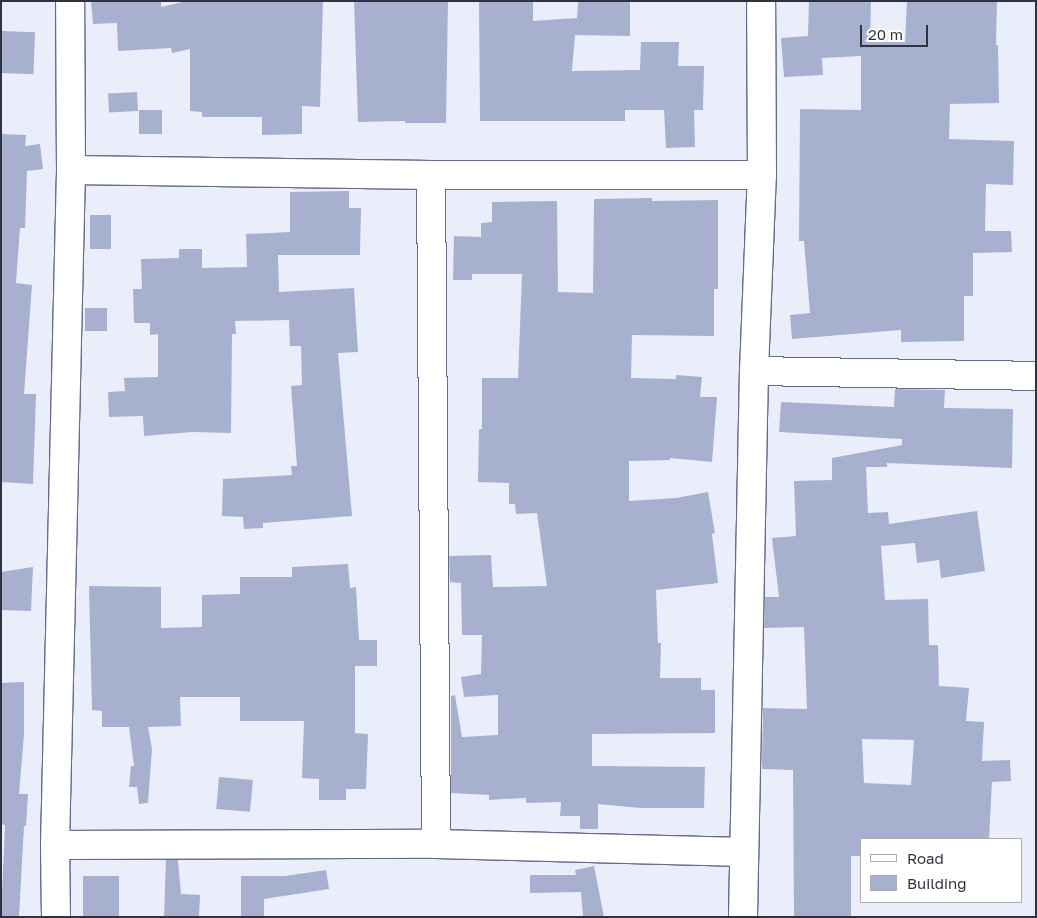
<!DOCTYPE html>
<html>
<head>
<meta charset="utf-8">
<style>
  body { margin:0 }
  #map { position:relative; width:1037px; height:918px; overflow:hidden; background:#eaeefb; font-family:"Golos Text",sans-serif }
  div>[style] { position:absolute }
  .building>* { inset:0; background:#a8b0d0; transform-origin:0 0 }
  .roads { filter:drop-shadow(1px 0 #646c88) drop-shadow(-1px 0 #646c88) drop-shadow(0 1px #646c88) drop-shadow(0 -1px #646c88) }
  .minor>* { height:28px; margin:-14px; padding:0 14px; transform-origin:14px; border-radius:14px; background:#fff }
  span { translate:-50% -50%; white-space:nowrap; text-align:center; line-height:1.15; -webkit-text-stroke:4px #fff; paint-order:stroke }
  .frame { position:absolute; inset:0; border:2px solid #2f333f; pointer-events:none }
  .legend { position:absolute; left:860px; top:838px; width:162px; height:65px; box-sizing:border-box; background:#fff; border:1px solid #acadb2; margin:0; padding:6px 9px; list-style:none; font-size:15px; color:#2f333f }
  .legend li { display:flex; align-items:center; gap:10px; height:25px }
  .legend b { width:25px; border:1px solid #acadb2 }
  .scale { position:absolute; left:860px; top:25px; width:68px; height:22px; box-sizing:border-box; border:2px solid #2f333f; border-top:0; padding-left:6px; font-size:15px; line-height:18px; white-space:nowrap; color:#2f333f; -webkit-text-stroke:4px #fff; paint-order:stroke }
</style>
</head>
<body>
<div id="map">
  <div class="building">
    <div style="clip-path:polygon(91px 1px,161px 1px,161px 7px,187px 1px,323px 1px,320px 107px,302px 106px,302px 134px,262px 135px,262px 117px,202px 117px,202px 112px,190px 111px,190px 49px,172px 53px,171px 48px,118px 51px,117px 23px,93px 24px)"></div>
    <div style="clip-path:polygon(354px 1px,448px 1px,446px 123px,405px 123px,405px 121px,358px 122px)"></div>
    <div style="clip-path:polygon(479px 1px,533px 1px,533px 21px,577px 18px,578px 1px,630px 1px,630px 36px,575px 35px,572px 71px,640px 70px,641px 42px,679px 42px,678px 66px,704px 66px,703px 110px,694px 110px,695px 147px,666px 148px,664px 110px,625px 110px,625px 121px,480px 121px)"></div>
    <div style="clip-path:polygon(809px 1px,871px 1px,870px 42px,905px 42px,907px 1px,997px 1px,996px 45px,998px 45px,999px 103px,950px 104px,949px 139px,1014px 141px,1013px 185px,986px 184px,985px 231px,1011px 231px,1012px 252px,973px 253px,973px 296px,964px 296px,964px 341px,901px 342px,901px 330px,792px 339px,790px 315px,810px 313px,804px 241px,799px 241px,800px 109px,861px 110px,861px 56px,822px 58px,823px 75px,784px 77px,781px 38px,808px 36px)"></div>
    <div style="left:1px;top:31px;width:34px;height:42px;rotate:2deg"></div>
    <div style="left:137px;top:92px;width:19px;height:29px;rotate:87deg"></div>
    <div style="left:139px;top:110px;width:23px;height:24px"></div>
    <div style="clip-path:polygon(1px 134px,26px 135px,25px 146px,40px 144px,43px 169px,27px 171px,25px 228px,20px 228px,16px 283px,32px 285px,24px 394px,36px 394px,33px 484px,1px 482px)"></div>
    <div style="clip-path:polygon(349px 191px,349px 208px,361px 208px,360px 255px,278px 255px,279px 292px,354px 288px,358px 352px,338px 353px,352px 516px,263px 523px,263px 528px,244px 529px,243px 517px,222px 516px,223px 479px,292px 475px,291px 466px,297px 466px,291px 386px,302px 385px,301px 346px,290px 346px,289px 320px,235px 321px,236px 334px,232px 334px,231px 433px,192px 432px,144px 436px,143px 416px,109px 417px,108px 392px,125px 391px,124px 378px,158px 377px,158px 334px,150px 335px,150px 323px,134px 323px,133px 289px,142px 289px,141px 259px,179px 258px,179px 249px,202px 249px,202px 268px,247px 267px,246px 234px,290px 232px,290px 192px)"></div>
    <div style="clip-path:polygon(652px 198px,652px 201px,718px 200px,718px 289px,714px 289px,714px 336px,632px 335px,631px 378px,676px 379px,676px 375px,702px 377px,700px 397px,717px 397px,712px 462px,670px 458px,670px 460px,629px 461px,629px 501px,676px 498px,708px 492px,715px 533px,712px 534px,718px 583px,656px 590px,658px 643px,661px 643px,660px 678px,701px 678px,701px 690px,715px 690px,715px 733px,592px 734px,592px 766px,705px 767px,704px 808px,640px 808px,598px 804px,598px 829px,580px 829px,580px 816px,560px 816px,561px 802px,526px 803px,526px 798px,489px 800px,489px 795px,451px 793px,451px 696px,455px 695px,462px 737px,498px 735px,498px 695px,464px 697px,461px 677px,481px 674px,482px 635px,462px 635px,461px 583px,450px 582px,449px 556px,491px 555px,493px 587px,547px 586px,537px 513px,516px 514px,515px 504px,509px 504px,509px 483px,478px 482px,479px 429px,482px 429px,482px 378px,518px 378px,522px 274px,472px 274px,472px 280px,453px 280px,454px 236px,481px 237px,481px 223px,492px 222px,492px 202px,557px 201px,558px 292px,593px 293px,594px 199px)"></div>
    <div style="left:90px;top:215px;width:21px;height:34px"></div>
    <div style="left:85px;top:308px;width:22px;height:23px"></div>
    <div style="clip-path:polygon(evenodd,895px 389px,945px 390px,944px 408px,1013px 409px,1012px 468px,887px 463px,887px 467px,866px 467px,868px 513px,888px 512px,889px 524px,977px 511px,985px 571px,941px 578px,939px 560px,917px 563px,915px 543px,881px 546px,885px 600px,928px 599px,929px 645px,938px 645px,939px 686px,969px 688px,966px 721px,984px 722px,982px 761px,1010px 760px,1011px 781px,992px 782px,989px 839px,861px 839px,861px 856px,851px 856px,851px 917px,794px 917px,793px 770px,762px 769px,763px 708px,807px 709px,804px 627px,764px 628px,765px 597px,779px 597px,772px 538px,796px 536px,794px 481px,832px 480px,832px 458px,902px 445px,902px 439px,779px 432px,781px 402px,894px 407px,895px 389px,862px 739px,914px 740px,911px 785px,864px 783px,862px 739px)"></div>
    <div style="clip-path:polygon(348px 564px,350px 588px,356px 587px,359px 640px,377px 640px,377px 666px,355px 666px,355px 733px,368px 734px,366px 789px,346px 789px,346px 800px,319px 800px,319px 779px,302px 778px,304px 721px,240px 721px,240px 697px,180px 697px,181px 726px,148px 727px,152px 749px,148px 803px,139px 804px,137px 787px,129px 787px,131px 766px,134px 766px,129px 727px,102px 727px,102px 711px,92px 710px,89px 586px,161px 587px,161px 628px,202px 627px,202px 595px,240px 594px,240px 577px,292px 577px,292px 567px)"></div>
    <div style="clip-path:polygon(33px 567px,31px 611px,1px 610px,1px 572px)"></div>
    <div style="clip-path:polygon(24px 682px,24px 735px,19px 794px,28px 794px,26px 826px,24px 826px,19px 917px,1px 917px,5px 825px,1px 824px,1px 683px)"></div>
    <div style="left:219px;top:777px;width:34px;height:32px;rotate:5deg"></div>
    <div style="clip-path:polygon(166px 860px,178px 860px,181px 894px,200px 895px,199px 917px,164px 917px)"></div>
    <div style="clip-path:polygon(594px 866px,604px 917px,583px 917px,581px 892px,530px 893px,530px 875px,576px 875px,575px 870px)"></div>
    <div style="clip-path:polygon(326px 870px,329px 889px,264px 899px,264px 917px,241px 917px,241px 876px,285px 876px)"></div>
    <div style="left:83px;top:876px;width:36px;height:41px"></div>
  </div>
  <div class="roads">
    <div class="minor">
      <div style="left:71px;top:170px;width:360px;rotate:0.8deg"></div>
      <div style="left:431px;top:175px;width:331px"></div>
      <div style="left:431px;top:175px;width:669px;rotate:89.57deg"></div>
      <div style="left:754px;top:371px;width:282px;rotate:1deg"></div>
      <div style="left:55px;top:845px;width:381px;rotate:-0.2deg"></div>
      <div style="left:436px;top:844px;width:308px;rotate:1.5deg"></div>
      <div style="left:56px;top:917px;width:72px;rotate:-90.8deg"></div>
      <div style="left:55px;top:845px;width:675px;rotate:-88.64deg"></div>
      <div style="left:71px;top:170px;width:169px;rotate:-90.3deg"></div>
      <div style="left:743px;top:917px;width:546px;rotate:-88.85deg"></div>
      <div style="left:754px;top:371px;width:196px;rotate:-87.7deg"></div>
      <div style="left:762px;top:175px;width:174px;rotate:-90.3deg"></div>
    </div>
  </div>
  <div class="frame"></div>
  <ul class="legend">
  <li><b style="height:6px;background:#fff"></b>Road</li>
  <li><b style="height:14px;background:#a8b0d0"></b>Building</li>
  </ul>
  <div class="scale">20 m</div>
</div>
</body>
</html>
